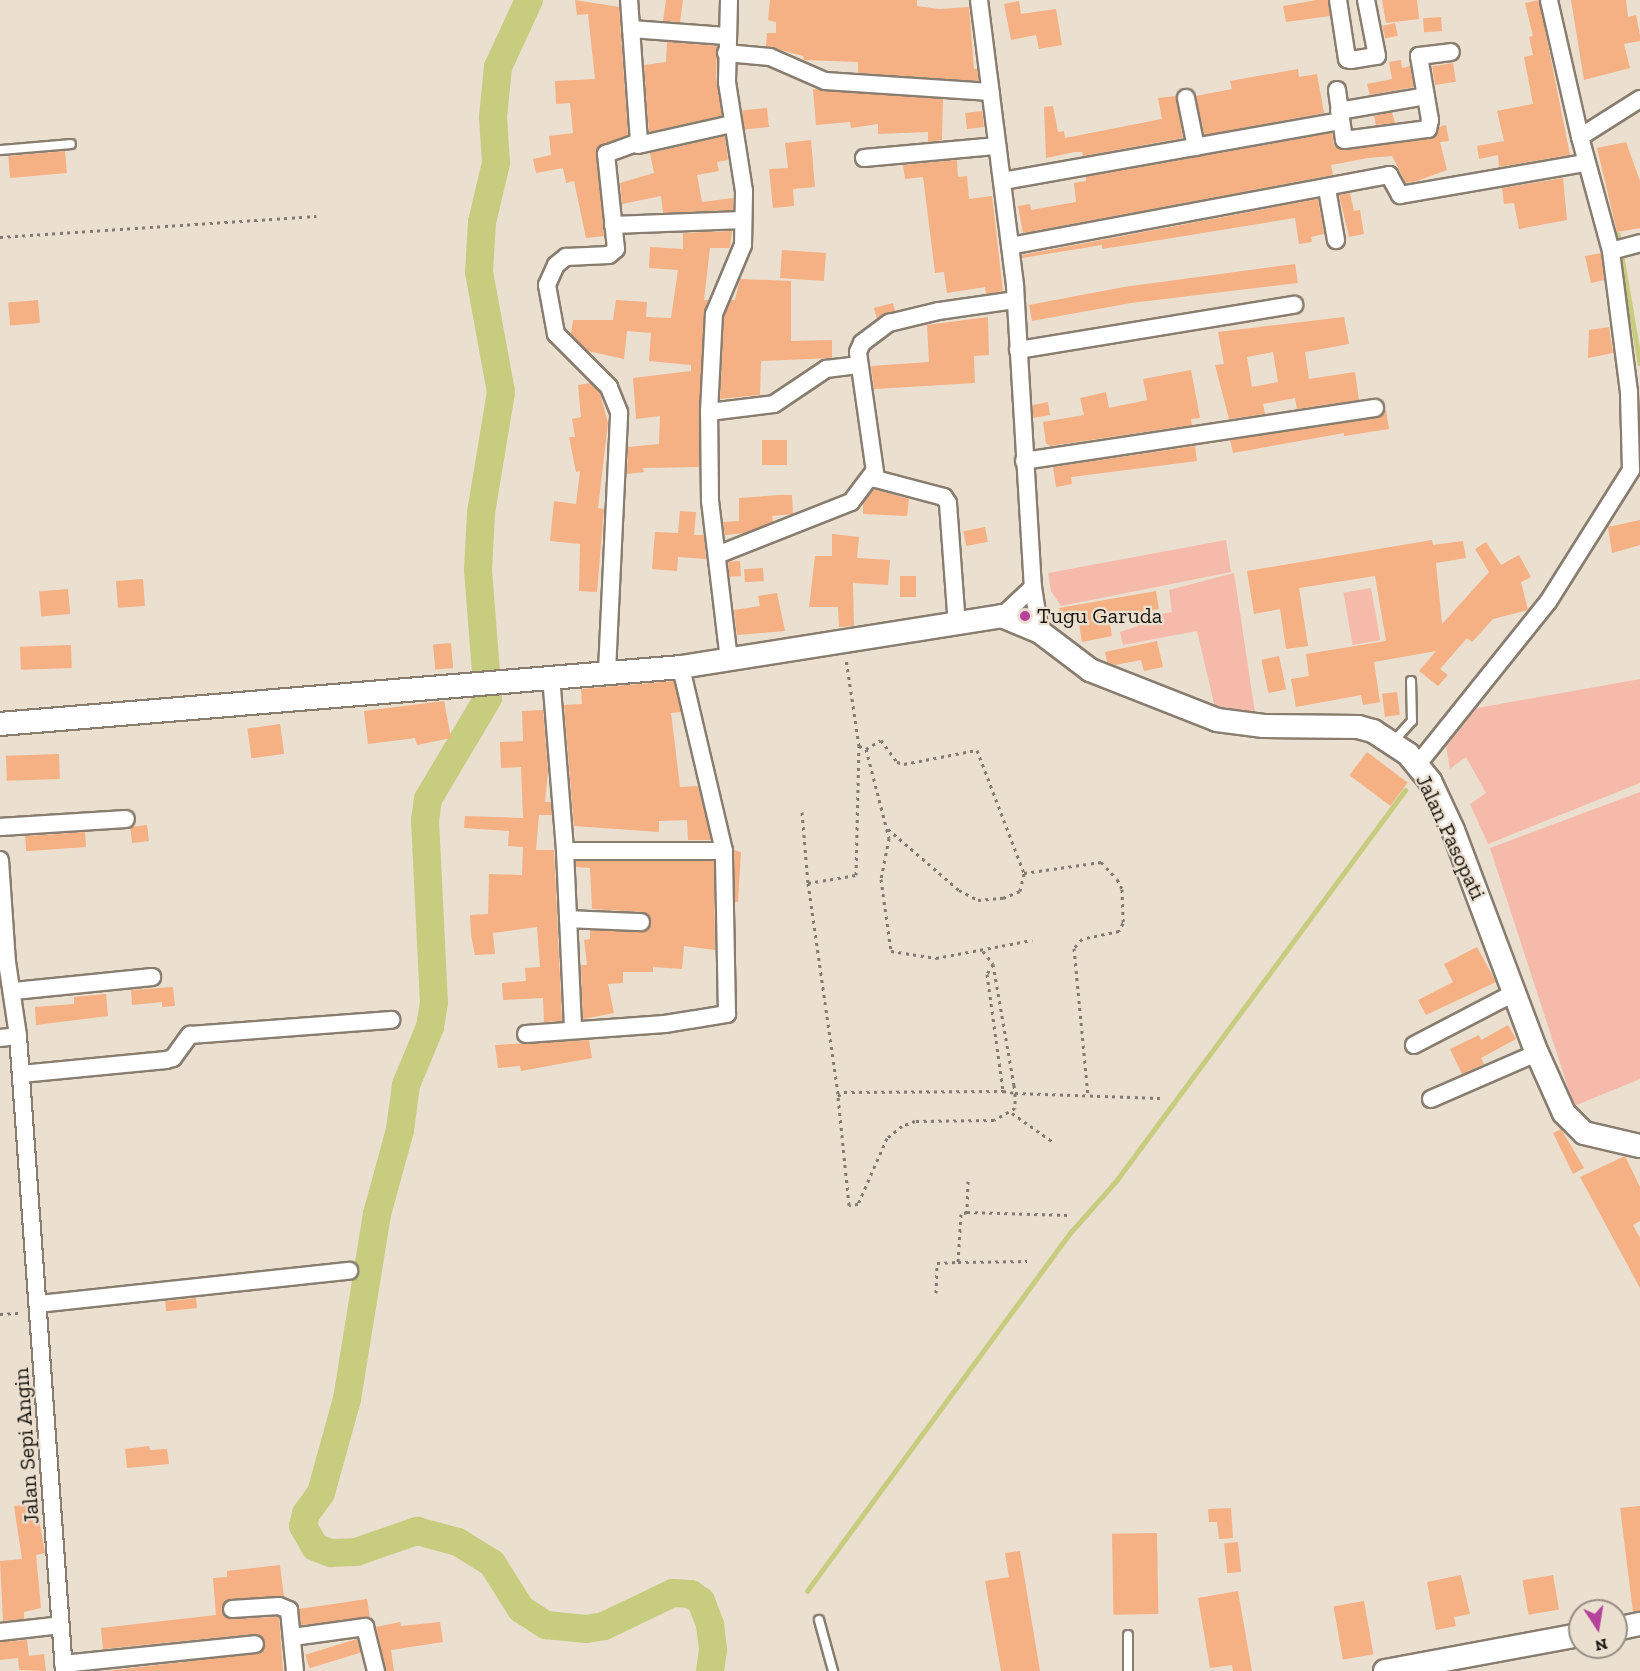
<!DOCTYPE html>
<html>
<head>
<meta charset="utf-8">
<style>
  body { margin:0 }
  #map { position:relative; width:1640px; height:1671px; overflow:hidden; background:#ebdfd0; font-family:"Zilla Slab",serif }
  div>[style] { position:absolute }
  .green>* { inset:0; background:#f6baaa; transform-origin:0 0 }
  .stream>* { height:4.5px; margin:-2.25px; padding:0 2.25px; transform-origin:2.25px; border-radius:2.25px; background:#c7cc7f }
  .river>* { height:28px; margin:-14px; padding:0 14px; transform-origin:14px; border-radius:14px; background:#c7cc7f }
  .building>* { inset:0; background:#f5b083; transform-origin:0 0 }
  .path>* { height:3px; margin-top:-1.5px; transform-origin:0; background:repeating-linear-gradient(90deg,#827a70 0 3px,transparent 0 7.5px) }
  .roads { filter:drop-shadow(2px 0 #887d6f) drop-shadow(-2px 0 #887d6f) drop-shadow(0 2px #887d6f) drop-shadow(0 -2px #887d6f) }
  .lane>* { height:8px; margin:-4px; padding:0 4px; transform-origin:4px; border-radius:4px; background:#fff }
  .street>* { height:16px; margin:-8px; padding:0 8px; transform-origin:8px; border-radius:8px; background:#fff }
  .secondary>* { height:22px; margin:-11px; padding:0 11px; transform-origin:11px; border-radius:11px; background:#fff }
  .dots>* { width:16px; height:16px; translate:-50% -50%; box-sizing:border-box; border:3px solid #ebdfd0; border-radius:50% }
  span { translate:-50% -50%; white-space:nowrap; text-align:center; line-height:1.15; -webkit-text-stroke:4.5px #ebdfd0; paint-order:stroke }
  .poi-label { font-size:22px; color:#19150f }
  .left { translate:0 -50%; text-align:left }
  .street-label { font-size:22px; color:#19150f }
  .north { position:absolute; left:1568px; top:1599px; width:60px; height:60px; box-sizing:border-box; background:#ebdfd0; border:2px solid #978e83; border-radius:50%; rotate:168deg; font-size:16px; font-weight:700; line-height:24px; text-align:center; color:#19150f }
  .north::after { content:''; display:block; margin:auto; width:21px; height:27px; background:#b5429b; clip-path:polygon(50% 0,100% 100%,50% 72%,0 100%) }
</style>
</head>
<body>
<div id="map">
  <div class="green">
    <div style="clip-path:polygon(1226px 540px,1231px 572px,1061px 606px,1051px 591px,1048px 573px)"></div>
    <div style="clip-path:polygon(1234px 573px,1255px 713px,1216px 712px,1197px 631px,1123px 645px,1120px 632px,1138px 626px,1137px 618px,1172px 612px,1169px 590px)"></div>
    <div style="left:1371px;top:588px;width:53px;height:28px;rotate:80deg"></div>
    <div style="clip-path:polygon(1640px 679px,1640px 783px,1488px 844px,1470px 804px,1486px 793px,1466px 757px,1450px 769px,1446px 746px,1477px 708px)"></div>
    <div style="clip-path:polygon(1640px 792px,1640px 1079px,1574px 1106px,1490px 848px)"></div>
  </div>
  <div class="stream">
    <div style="left:1618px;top:234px;width:131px;rotate:80.3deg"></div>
    <div style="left:1638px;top:450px;width:30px;rotate:-86deg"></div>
    <div style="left:807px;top:1591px;width:446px;rotate:-53.7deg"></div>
    <div style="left:1071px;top:1232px;width:68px;rotate:-48.6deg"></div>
    <div style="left:1116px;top:1181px;width:486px;rotate:-53.5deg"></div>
  </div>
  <div class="river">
    <div style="left:529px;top:0;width:74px;rotate:114.8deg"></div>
    <div style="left:498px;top:67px;width:50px;rotate:95.7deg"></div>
    <div style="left:493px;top:117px;width:46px;rotate:86.3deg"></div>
    <div style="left:496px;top:163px;width:61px;rotate:103.3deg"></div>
    <div style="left:482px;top:222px;width:50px;rotate:93.4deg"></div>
    <div style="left:479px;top:272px;width:122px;rotate:79.6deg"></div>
    <div style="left:501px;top:392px;width:123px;rotate:99.4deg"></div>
    <div style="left:481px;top:513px;width:57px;rotate:93deg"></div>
    <div style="left:478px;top:570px;width:128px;rotate:85.5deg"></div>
    <div style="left:488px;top:698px;width:117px;rotate:120.7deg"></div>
    <div style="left:428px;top:799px;width:21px;rotate:98deg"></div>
    <div style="left:425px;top:820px;width:182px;rotate:87.2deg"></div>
    <div style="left:434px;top:1002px;width:25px;rotate:99deg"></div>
    <div style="left:430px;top:1027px;width:63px;rotate:112.5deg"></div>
    <div style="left:406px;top:1085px;width:45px;rotate:97.6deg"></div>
    <div style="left:400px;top:1130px;width:87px;rotate:105.3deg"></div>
    <div style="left:377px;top:1214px;width:187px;rotate:99.2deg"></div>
    <div style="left:347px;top:1399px;width:98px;rotate:105.5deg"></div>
    <div style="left:321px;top:1493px;width:26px;rotate:126deg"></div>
    <div style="left:306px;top:1514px;width:12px;rotate:104deg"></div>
    <div style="left:303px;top:1526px;width:24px;rotate:60deg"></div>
    <div style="left:315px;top:1547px;width:17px;rotate:21deg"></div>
    <div style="left:331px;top:1553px;width:25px;rotate:-2deg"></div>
    <div style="left:356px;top:1552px;width:65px;rotate:-19deg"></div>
    <div style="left:417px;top:1531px;width:42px;rotate:15deg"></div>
    <div style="left:458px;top:1542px;width:40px;rotate:32deg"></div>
    <div style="left:492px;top:1563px;width:54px;rotate:57.8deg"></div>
    <div style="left:521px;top:1609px;width:30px;rotate:33deg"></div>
    <div style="left:546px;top:1625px;width:40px;rotate:5.7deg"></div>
    <div style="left:586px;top:1629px;width:18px;rotate:-9deg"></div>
    <div style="left:604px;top:1626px;width:76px;rotate:-25.6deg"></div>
    <div style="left:673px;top:1593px;width:18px;rotate:3deg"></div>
    <div style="left:691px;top:1594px;width:12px;rotate:35deg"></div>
    <div style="left:701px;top:1601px;width:26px;rotate:69deg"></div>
    <div style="left:710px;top:1625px;width:25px;rotate:83deg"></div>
    <div style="left:713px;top:1650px;width:21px;rotate:98deg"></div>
  </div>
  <div class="building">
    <div style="clip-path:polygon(575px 0,619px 7px,628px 135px,596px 150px,604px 236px,586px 238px,574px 181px,566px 183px,563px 168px,536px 173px,533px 159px,551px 155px,549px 136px,573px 133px,570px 103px,556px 104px,555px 81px,595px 79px,588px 14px,577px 15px)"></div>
    <div style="clip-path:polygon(666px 0,683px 0,680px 22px,663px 21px)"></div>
    <div style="clip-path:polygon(770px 0,917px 0,917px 6px,939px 9px,969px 7px,974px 69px,977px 69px,979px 81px,858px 73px,858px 62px,804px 60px,803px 56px,766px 46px,767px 33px,776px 33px,776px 22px,768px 20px)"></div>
    <div style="clip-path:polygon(1317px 0,1328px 0,1330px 16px,1286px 22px,1283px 6px)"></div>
    <div style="clip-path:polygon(1382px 0,1417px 0,1419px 19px,1386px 23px)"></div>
    <div style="clip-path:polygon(1539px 0,1570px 155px,1499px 167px,1498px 155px,1479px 159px,1477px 146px,1504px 141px,1497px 111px,1533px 104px,1524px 57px,1533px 55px,1529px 37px,1533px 36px,1525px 3px)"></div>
    <div style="clip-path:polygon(1571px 0,1626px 0,1628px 17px,1636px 15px,1640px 35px,1640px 41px,1624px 44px,1630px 68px,1584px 80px)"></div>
    <div style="clip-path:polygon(1019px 1px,1021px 14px,1056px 9px,1062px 45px,1039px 49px,1036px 35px,1011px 40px,1004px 4px)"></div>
    <div style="left:1441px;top:17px;width:14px;height:18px;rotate:86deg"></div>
    <div style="left:1395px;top:23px;width:13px;height:13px;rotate:77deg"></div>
    <div style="clip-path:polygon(667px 42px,717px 46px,716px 76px,722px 116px,649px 132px,644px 65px,666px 62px)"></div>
    <div style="clip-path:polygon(1401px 60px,1402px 68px,1410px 66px,1414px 87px,1370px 95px,1367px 84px,1392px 79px,1389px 62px)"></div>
    <div style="left:1453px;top:63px;width:19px;height:21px;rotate:81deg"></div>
    <div style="clip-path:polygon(1298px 69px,1299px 77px,1317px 74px,1324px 113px,1204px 135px,1196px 96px,1232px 89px,1230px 81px)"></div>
    <div style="clip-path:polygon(813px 89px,943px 99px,942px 140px,928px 142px,928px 132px,878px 134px,878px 124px,851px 128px,850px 122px,816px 125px)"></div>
    <div style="clip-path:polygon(1176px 96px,1183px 138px,1083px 156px,1082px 152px,1075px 152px,1046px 158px,1044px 107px,1053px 106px,1058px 132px,1064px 131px,1065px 138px,1162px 119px,1158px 98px)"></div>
    <div style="left:767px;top:108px;width:19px;height:25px;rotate:84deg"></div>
    <div style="left:982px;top:111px;width:16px;height:17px;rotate:83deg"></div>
    <div style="clip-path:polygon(1392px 112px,1395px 123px,1376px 125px,1374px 116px)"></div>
    <div style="clip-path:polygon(1446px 125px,1449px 141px,1440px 142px,1447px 170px,1417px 181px,1406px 183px,1392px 156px,1368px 158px,1331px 165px,1333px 175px,1023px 233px,1018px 206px,1030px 204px,1031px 210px,1076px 202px,1074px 183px,1086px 181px,1086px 177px,1332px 133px,1334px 146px,1345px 150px,1429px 139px,1439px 127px)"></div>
    <div style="clip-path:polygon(725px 136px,728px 160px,717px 162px,719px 171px,697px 175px,702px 202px,733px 198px,733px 210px,663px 213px,661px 196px,622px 204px,620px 183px,654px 173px,650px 153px)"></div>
    <div style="clip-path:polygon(811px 140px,815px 187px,793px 189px,794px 206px,773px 208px,769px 169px,788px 168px,785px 143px)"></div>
    <div style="clip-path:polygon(1626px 142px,1640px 181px,1640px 228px,1617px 232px,1597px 148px)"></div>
    <div style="left:65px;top:151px;width:22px;height:57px;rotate:85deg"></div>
    <div style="clip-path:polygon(957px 160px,958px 177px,967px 176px,969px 199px,992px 196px,1003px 291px,986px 294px,985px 287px,947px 293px,944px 272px,935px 273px,923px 177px,905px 179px,903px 165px)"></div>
    <div style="clip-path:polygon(1563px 178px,1567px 220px,1519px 229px,1514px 203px,1504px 204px,1502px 188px)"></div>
    <div style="clip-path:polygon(1350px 193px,1354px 211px,1360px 210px,1364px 234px,1349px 237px,1339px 195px)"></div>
    <div style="clip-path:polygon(1318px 199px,1324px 234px,1311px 237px,1312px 242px,1299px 244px,1295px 218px,1135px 244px,1102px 249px,1102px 245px,1022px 258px,1022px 255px)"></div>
    <div style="clip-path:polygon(732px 231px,730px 248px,710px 248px,704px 300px,708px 300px,704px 313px,699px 467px,643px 468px,644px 472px,627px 474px,628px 447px,659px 444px,660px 416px,636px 419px,633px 378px,691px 371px,691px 365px,649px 361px,651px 333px,627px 331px,624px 359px,588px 351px,571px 334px,573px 320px,613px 320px,616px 300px,647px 302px,646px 317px,671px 318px,678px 270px,649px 268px,650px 247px,683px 249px,683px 233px)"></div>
    <div style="left:782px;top:250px;width:44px;height:28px;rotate:4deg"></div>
    <div style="clip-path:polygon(1601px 253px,1604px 280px,1591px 283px,1585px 256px)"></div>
    <div style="clip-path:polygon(1295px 264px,1298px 283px,1131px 303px,1032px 321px,1029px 305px,1124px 287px)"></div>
    <div style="clip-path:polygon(740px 279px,791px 281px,791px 341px,832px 340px,832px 358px,761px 361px,760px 395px,720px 399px,724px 316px,731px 300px,735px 300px)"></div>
    <div style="left:38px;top:300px;width:23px;height:30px;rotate:85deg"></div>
    <div style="clip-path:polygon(893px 303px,895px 311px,877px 319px,874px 308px)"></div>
    <div style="clip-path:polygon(988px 317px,989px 355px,974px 356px,975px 383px,874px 389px,871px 366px,929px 362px,927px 325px)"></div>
    <div style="clip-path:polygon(evenodd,1344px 317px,1349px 344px,1305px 352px,1309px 379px,1355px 372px,1359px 400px,1297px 409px,1295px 398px,1263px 404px,1265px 414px,1229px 419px,1215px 365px,1224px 364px,1218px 332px,1344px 317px,1273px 352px,1278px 382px,1252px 387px,1247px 357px,1273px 352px)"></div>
    <div style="clip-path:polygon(1609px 327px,1613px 353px,1588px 358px,1589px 330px)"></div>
    <div style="clip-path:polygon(1191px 370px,1200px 418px,1191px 419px,1192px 425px,1050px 446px,1046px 443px,1043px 422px,1084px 415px,1080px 398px,1106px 392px,1109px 408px,1147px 400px,1143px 379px)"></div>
    <div style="clip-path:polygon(590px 383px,600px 393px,608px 423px,598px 508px,604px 509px,597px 592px,579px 591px,580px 544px,550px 541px,554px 501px,576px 504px,580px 471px,576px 472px,569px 437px,575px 437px,572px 419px,581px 417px,578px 385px)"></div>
    <div style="clip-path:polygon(1048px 402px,1050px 415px,1033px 418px,1033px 405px)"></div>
    <div style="clip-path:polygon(1386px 410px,1389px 429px,1344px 436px,1344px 433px,1233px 453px,1230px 440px,1377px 418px)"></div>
    <div style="left:787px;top:440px;width:25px;height:25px;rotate:90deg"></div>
    <div style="clip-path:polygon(1195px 446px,1197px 461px,1071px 477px,1072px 484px,1056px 487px,1053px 467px)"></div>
    <div style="clip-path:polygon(874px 489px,909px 499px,907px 516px,863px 514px,863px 503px)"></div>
    <div style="clip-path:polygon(779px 495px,792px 495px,793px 514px,772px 516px,773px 522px,745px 533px,725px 535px,723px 522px,739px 521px,739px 498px)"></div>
    <div style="clip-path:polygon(680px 511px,696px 512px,694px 535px,704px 535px,706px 559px,678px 557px,677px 571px,652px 569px,655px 532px,678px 533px)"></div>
    <div style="clip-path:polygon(1640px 520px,1640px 545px,1612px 553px,1608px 527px)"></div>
    <div style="left:985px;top:527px;width:15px;height:22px;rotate:79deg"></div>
    <div style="clip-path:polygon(832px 534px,859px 537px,857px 558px,890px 560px,888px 585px,853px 583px,854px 626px,839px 627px,838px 607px,809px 607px,815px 556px,832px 556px)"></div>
    <div style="clip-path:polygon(1432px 540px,1433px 545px,1463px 541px,1466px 558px,1436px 563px,1442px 624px,1489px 572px,1475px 549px,1486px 542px,1501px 565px,1519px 555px,1531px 577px,1521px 582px,1528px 610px,1493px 619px,1472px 642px,1467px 638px,1440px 669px,1448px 675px,1438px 686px,1419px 671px,1436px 651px,1374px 662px,1380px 702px,1363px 705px,1361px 695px,1296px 707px,1291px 679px,1309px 676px,1306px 654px,1386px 641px,1375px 576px,1299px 588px,1308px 646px,1286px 649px,1280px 609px,1254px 614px,1247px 571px)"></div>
    <div style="left:740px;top:561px;width:15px;height:12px;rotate:86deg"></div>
    <div style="left:763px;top:568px;width:13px;height:19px;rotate:86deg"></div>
    <div style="left:900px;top:576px;width:16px;height:21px"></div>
    <div style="left:143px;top:579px;width:27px;height:27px;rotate:86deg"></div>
    <div style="left:68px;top:589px;width:25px;height:29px;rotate:85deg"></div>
    <div style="clip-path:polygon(1156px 591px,1159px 609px,1109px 618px,1112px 636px,1082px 642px,1078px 618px,1061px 621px,1059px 608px)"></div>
    <div style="clip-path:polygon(777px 593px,785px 631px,737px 635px,734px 610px,760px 606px,758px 596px)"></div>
    <div style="clip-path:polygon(1157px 641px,1163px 667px,1144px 671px,1141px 660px,1115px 665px,1107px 662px,1105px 652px)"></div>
    <div style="left:451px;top:643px;width:25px;height:18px;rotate:85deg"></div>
    <div style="left:71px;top:645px;width:23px;height:51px;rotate:88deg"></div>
    <div style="left:1279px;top:656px;width:34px;height:18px;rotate:78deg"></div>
    <div style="clip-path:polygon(674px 681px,681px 712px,671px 713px,680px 787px,698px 786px,711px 840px,688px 840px,687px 820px,659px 821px,659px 832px,574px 826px,564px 705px,582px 704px,581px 689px)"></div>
    <div style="left:1397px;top:692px;width:23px;height:15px;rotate:83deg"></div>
    <div style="clip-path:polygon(444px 701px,451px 738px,417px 745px,415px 738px,368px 744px,364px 711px)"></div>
    <div style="clip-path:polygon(543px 710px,548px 771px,545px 802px,551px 802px,552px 815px,539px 815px,536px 850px,554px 850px,562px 1021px,544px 1022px,543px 998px,503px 1000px,502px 983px,526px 981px,525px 968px,540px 967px,537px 927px,493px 933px,495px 954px,475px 955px,471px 935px,470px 915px,488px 914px,489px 874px,522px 875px,523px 847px,508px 846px,509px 831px,464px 828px,465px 816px,523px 818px,521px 767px,501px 768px,500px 742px,523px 741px,522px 711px)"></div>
    <div style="left:280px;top:724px;width:30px;height:33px;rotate:82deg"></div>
    <div style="left:1367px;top:752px;width:51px;height:29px;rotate:37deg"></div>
    <div style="left:59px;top:754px;width:25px;height:53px;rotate:88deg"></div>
    <div style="left:147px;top:825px;width:16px;height:17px;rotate:83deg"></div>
    <div style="left:85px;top:832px;width:15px;height:60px;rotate:86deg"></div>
    <div style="clip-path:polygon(734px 850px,741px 852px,738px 902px,735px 902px)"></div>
    <div style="clip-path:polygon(576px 861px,714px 861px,715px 950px,684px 946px,682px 969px,653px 967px,653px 972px,623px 972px,623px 983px,608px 984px,614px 1013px,583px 1019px,581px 965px,587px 965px,584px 940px,590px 939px,590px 930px,641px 932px,651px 922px,642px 912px,592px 909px,590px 868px,576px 867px)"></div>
    <div style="clip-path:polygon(1477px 947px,1496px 982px,1426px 1015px,1418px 1000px,1453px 982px,1444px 964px)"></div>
    <div style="clip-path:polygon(173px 987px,175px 1006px,162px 1007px,162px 1002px,132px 1005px,131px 990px)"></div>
    <div style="clip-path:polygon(106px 994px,108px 1016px,36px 1025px,35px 1007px,74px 1004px,74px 997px)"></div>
    <div style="clip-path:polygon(1508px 1025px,1516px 1039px,1481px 1058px,1484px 1064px,1462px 1074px,1450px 1049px,1479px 1035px,1481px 1040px)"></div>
    <div style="clip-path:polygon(589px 1040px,592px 1058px,521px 1071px,520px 1066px,498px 1068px,495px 1045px)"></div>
    <div style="clip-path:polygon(1561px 1129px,1584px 1168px,1573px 1174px,1553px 1133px)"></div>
    <div style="clip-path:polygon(1625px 1156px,1640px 1187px,1640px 1221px,1633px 1225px,1640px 1238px,1640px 1288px,1580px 1177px)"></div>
    <div style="left:196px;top:1298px;width:10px;height:31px;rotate:84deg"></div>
    <div style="clip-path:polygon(149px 1446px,150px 1450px,167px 1449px,169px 1464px,127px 1468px,125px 1449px)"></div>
    <div style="clip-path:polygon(36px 1503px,45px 1553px,36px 1555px,41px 1608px,24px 1612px,24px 1619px,3px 1621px,0 1561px,22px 1559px,14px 1506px)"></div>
    <div style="clip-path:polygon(1640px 1506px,1640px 1611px,1633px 1612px,1620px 1508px)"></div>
    <div style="clip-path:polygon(1231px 1508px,1233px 1538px,1219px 1539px,1217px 1522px,1209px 1522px,1208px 1509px)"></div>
    <div style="left:1157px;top:1533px;width:81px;height:45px;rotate:89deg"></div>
    <div style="left:1238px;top:1542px;width:30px;height:14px;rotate:84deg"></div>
    <div style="clip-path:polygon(1020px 1551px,1040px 1671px,1001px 1671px,985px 1581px,1009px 1577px,1005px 1553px)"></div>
    <div style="clip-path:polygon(280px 1565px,284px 1597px,231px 1599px,222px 1609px,232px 1619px,279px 1617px,283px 1671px,106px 1671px,261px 1653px,265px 1642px,254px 1634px,103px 1649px,101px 1628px,216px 1615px,213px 1578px,227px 1577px,227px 1571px)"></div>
    <div style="clip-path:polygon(1461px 1575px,1470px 1614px,1454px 1617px,1456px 1626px,1436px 1630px,1427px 1582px)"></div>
    <div style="left:1553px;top:1575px;width:35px;height:31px;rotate:80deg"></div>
    <div style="clip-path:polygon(1238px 1591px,1252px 1671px,1233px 1671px,1232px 1665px,1210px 1668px,1198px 1598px)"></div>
    <div style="clip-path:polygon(367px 1599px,370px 1618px,301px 1625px,299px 1609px)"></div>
    <div style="left:1364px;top:1601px;width:54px;height:31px;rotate:80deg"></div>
    <div style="clip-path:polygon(400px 1622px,401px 1626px,440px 1622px,443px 1642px,391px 1650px,394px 1671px,386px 1671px,376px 1627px)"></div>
    <div style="left:357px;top:1639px;width:14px;height:54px;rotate:73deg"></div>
    <div style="clip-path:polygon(27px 1640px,29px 1656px,44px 1654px,46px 1671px,19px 1670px,18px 1658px,0 1660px,0 1642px)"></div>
  </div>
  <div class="path">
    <div style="left:0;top:237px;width:317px;rotate:-3.8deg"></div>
    <div style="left:859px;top:746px;width:8px;rotate:23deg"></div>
    <div style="left:866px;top:749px;width:92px;rotate:75.5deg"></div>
    <div style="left:889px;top:838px;width:42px;rotate:101deg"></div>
    <div style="left:881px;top:879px;width:73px;rotate:82.1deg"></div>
    <div style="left:891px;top:951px;width:46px;rotate:8.8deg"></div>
    <div style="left:936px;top:958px;width:98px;rotate:-10.6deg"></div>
    <div style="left:866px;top:749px;width:17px;rotate:-31deg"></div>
    <div style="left:881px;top:740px;width:27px;rotate:54deg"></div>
    <div style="left:897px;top:762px;width:7px;rotate:16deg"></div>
    <div style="left:904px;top:764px;width:74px;rotate:-10.9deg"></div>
    <div style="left:977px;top:750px;width:132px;rotate:69.1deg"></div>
    <div style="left:1024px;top:873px;width:78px;rotate:-8.1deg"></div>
    <div style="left:1101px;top:862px;width:23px;rotate:47deg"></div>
    <div style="left:1117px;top:879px;width:11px;rotate:63deg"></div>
    <div style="left:1122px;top:889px;width:34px;rotate:88deg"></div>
    <div style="left:1123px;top:923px;width:9px;rotate:117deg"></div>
    <div style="left:1119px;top:931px;width:38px;rotate:168deg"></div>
    <div style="left:1082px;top:939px;width:12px;rotate:132deg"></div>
    <div style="left:1074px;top:948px;width:148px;rotate:84.6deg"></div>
    <div style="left:802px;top:812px;width:71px;rotate:85.2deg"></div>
    <div style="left:808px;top:883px;width:49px;rotate:-9.5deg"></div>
    <div style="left:856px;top:875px;width:129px;rotate:-88.7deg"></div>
    <div style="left:859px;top:746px;width:88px;rotate:-98.5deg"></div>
    <div style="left:888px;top:829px;width:94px;rotate:40.7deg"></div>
    <div style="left:959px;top:890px;width:21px;rotate:28deg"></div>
    <div style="left:978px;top:900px;width:25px;rotate:-5deg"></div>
    <div style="left:1003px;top:898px;width:18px;rotate:-22deg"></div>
    <div style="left:1020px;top:891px;width:18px;rotate:-77deg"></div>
    <div style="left:808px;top:883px;width:214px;rotate:81.9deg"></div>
    <div style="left:983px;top:951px;width:16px;rotate:52deg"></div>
    <div style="left:993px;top:964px;width:123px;rotate:80.2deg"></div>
    <div style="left:1014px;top:1085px;width:8px;rotate:83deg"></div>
    <div style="left:1015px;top:1093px;width:15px;rotate:90deg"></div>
    <div style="left:1015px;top:1108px;width:24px;rotate:150deg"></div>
    <div style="left:994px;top:1120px;width:79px;rotate:179.3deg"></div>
    <div style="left:915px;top:1121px;width:14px;rotate:159deg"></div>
    <div style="left:902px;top:1126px;width:19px;rotate:141deg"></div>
    <div style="left:887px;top:1138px;width:72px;rotate:113.7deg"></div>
    <div style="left:858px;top:1204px;width:9px;rotate:174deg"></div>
    <div style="left:849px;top:1205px;width:110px;rotate:-95.8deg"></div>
    <div style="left:838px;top:1096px;width:7px;rotate:-34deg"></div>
    <div style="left:844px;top:1092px;width:159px;rotate:-0.4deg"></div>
    <div style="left:1003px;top:1091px;width:12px;rotate:9deg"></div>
    <div style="left:1015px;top:1093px;width:145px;rotate:2deg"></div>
    <div style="left:993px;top:964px;width:12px;rotate:121deg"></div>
    <div style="left:987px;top:974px;width:118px;rotate:82.2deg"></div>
    <div style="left:1012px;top:1113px;width:50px;rotate:35.3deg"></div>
    <div style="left:968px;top:1181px;width:31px;rotate:92deg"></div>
    <div style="left:967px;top:1212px;width:102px;rotate:1.7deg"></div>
    <div style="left:967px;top:1212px;width:6px;rotate:162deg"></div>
    <div style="left:961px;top:1214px;width:48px;rotate:93.6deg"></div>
    <div style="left:958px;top:1262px;width:69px;rotate:-0.8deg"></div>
    <div style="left:936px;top:1293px;width:30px;rotate:-88deg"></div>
    <div style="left:937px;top:1263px;width:21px;rotate:-3deg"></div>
    <div style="left:0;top:1314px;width:22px;rotate:-3deg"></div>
  </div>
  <div class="roads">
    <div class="lane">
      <div style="left:0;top:150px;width:71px;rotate:-4.8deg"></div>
      <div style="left:1393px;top:742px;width:28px;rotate:-48deg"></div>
      <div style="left:1412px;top:721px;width:40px;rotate:-91.4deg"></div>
      <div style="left:819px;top:1620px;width:53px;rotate:74.6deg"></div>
      <div style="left:1128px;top:1635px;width:36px;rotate:90deg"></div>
    </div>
    <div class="street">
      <div style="left:979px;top:0;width:288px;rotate:82.8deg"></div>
      <div style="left:1015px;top:286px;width:302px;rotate:86.6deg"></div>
      <div style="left:1033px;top:587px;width:46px;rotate:81.2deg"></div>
      <div style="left:1338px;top:0;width:60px;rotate:81.3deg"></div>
      <div style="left:1347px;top:59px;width:4px;rotate:14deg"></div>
      <div style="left:1351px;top:60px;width:26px;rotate:-9deg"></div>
      <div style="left:1377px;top:56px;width:57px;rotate:-101.1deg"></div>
      <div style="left:631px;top:29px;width:95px;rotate:4.2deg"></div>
      <div style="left:726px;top:53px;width:44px;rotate:5.2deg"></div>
      <div style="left:770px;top:57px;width:60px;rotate:23.6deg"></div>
      <div style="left:825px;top:81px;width:166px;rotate:3.8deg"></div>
      <div style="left:1337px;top:90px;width:50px;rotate:82deg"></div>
      <div style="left:1344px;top:140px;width:85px;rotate:-7.5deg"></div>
      <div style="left:1428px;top:129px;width:9px;rotate:-77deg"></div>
      <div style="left:1430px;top:120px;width:65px;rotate:-99.8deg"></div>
      <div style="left:1419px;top:56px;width:32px;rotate:-7deg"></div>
      <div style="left:1186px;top:98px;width:50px;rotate:78.5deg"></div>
      <div style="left:1339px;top:111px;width:88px;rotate:-9.8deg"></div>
      <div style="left:1580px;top:137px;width:71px;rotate:-32.3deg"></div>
      <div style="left:638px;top:145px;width:96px;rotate:-12.6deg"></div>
      <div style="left:864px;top:158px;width:134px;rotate:-5.2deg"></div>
      <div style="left:1003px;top:181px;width:342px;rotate:-10.1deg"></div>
      <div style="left:1327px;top:189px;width:52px;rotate:80deg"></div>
      <div style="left:613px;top:225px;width:130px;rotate:-2.2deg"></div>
      <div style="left:1010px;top:246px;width:386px;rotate:-10.6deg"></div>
      <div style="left:1389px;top:175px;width:23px;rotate:61deg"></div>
      <div style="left:1400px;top:195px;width:189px;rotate:-9.8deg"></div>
      <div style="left:1611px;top:251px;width:30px;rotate:-15deg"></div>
      <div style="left:1018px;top:350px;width:280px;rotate:-9.3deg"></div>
      <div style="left:709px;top:412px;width:65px;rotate:-7deg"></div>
      <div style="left:774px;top:404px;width:63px;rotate:-33.9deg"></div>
      <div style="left:826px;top:369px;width:32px;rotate:-7deg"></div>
      <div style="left:1024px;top:461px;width:355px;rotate:-8.6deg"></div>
      <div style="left:717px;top:555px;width:144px;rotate:-21.6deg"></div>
      <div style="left:851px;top:502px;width:36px;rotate:-53deg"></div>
      <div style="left:1002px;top:616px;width:42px;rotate:-43.1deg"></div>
      <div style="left:957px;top:626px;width:123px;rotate:-94.2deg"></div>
      <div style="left:948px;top:503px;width:7px;rotate:-124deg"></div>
      <div style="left:944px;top:497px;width:70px;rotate:-165.2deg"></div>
      <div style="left:876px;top:479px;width:128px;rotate:-98.1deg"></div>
      <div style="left:858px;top:352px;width:10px;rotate:-66deg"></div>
      <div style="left:862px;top:343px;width:34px;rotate:-37deg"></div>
      <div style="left:889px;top:323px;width:51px;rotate:-13.5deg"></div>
      <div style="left:939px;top:311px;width:77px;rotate:-8.2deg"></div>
      <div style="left:729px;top:660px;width:160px;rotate:-96.8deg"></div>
      <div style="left:710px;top:501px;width:89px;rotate:-90.6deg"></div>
      <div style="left:709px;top:412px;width:98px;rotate:-87.1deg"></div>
      <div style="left:714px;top:314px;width:75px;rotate:-67.2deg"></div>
      <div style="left:743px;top:245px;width:54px;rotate:-88.9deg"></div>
      <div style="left:744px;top:191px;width:110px;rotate:-98.9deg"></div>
      <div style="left:727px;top:82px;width:82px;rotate:-88.6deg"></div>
      <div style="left:607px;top:671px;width:259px;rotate:-87.3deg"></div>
      <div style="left:619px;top:412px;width:27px;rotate:-112deg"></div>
      <div style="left:609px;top:387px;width:75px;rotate:-135deg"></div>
      <div style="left:556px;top:334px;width:50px;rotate:-100.4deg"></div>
      <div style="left:547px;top:285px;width:22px;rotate:-66deg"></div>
      <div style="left:556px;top:265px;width:13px;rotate:-39deg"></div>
      <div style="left:566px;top:257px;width:43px;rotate:-2.7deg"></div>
      <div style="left:609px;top:255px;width:9px;rotate:-41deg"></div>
      <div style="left:616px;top:249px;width:96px;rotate:-96deg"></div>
      <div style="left:606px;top:154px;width:35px;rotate:-20deg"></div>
      <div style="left:639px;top:142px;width:142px;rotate:-94deg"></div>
      <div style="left:551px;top:676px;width:176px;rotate:85.4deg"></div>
      <div style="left:565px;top:851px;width:179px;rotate:87.4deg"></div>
      <div style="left:1418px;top:764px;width:208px;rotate:-51.3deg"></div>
      <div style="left:1548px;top:602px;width:156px;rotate:-57.8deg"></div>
      <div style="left:1631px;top:470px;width:78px;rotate:-91.5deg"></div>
      <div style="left:1629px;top:392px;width:142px;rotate:-97.3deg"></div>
      <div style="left:1611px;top:251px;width:118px;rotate:-105.2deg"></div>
      <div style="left:1580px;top:137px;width:140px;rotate:-102.8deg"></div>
      <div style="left:0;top:827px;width:126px;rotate:-3.6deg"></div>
      <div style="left:565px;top:851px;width:159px"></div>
      <div style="left:0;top:860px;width:102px;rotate:86.1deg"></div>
      <div style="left:7px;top:962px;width:75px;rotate:81.5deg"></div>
      <div style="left:18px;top:1036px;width:637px;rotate:85.86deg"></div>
      <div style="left:568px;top:919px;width:73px;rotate:2.4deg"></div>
      <div style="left:14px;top:991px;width:139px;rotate:-5.8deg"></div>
      <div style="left:526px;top:1034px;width:139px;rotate:-4.1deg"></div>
      <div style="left:665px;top:1024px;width:63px;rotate:-9.2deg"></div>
      <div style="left:727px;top:1014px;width:163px;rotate:-91.1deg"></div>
      <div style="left:724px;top:851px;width:189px;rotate:-103.2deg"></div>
      <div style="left:0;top:1038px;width:18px;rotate:-6deg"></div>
      <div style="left:1414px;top:1045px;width:113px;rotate:-27.5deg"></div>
      <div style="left:21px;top:1074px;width:146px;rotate:-5.5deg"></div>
      <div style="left:166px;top:1060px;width:7px;rotate:-16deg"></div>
      <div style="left:173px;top:1058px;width:29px;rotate:-54deg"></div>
      <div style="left:190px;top:1035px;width:202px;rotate:-4.3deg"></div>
      <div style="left:1431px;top:1099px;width:116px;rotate:-23.5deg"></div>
      <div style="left:38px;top:1304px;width:313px;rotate:-6.1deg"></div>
      <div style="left:232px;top:1609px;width:47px;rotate:-3.7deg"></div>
      <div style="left:279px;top:1606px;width:11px;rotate:22deg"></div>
      <div style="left:289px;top:1610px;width:61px;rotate:84.4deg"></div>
      <div style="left:0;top:1632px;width:61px;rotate:-6.5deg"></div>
      <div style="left:293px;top:1637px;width:73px;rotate:-7.9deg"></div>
      <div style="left:365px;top:1627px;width:45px;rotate:76deg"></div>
      <div style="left:63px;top:1664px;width:193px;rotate:-5.9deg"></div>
    </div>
    <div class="secondary">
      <div style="left:0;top:724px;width:683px;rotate:-4.78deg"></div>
      <div style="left:681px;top:667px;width:325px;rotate:-9deg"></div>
      <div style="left:1002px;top:616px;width:41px;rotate:22.8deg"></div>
      <div style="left:1040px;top:632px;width:63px;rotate:37.2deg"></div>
      <div style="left:1090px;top:670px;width:136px;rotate:21.5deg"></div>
      <div style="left:1217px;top:720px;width:47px;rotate:7.3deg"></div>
      <div style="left:1264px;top:726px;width:94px;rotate:0.6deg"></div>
      <div style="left:1358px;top:727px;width:16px;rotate:15deg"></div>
      <div style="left:1373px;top:731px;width:42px;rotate:33.3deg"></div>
      <div style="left:1408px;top:754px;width:35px;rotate:51deg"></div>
      <div style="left:1430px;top:781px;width:54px;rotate:64.9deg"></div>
      <div style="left:1453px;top:830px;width:238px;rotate:69.4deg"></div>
      <div style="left:1537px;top:1053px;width:66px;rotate:65.8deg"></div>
      <div style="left:1564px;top:1113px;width:28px;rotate:45deg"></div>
      <div style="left:1584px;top:1133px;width:57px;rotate:13.1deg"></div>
      <div style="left:1616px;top:1629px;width:25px;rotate:-12deg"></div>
      <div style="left:1385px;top:1671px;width:198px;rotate:-10.5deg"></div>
    </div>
  </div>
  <div class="dots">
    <div style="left:1025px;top:616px;background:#b5429b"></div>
  </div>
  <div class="poi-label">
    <span class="left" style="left:1037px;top:616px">Tugu Garuda</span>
  </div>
  <div class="street-label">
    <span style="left:1451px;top:837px;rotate:65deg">Jalan Pasopati</span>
    <span style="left:26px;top:1446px;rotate:-94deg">Jalan Sepi Angin</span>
  </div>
  <div class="north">N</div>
</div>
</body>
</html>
